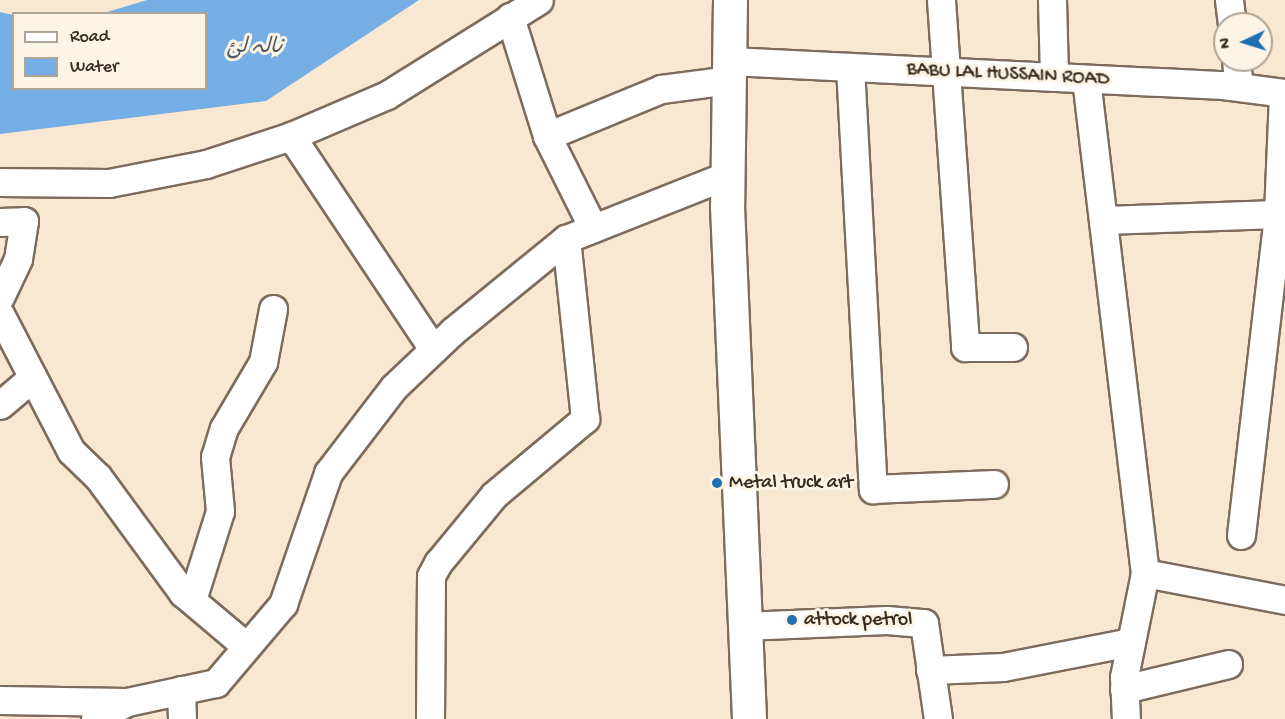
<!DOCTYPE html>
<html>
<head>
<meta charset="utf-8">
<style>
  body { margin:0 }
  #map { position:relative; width:1285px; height:719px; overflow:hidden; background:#f8e8d1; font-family:"Gochi Hand","Playpen Sans Arabic",sans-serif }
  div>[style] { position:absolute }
  .water>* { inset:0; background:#75aee5 }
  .roads { filter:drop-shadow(2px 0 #7d6c5d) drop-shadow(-2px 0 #7d6c5d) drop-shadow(0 2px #7d6c5d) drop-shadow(0 -2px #7d6c5d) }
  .minor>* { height:27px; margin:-13.5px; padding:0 13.5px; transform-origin:13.5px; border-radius:13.5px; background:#fff }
  .major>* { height:33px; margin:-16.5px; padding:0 16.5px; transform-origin:16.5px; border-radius:16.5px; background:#fff }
  .dots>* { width:16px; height:16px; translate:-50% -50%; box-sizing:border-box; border:3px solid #fcf5e5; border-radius:50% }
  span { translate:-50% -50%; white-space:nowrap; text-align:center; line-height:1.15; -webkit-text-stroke:6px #fcf5e5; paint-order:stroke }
  .street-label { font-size:20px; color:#3b2a1e }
  .poi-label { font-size:20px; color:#3b2a1e }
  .left { translate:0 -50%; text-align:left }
  .water-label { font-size:21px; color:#4f5864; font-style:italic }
  .legend { position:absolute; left:12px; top:12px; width:195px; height:78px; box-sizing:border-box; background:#fcf5e5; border:2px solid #afa495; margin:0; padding:8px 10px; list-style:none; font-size:18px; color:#3b2a1e }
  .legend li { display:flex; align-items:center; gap:12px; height:30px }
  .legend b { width:30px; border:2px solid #afa495 }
  .north { position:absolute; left:1213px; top:12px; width:60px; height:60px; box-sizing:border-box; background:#fcf5e5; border:2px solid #afa495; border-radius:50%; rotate:266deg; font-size:16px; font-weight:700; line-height:24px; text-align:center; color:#3b2a1e }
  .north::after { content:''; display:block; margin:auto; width:21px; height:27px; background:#1f6fb2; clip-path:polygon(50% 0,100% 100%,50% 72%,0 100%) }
</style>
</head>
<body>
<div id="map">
  <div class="water">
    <div style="clip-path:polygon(147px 0,419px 0,266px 101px,0 134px,0 12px,13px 15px,14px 88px,206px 88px,206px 14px,104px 13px)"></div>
  </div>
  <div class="roads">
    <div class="minor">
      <div style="left:941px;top:0;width:348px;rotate:86deg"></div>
      <div style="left:965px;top:347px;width:48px"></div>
      <div style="left:1052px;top:0;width:77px;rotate:88.5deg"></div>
      <div style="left:1229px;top:0;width:24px;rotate:83deg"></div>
      <div style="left:510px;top:17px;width:125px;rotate:72.7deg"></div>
      <div style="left:547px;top:136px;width:103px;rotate:63.4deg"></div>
      <div style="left:1236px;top:60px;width:27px;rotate:84deg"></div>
      <div style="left:730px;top:61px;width:494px;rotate:2.8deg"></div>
      <div style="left:1223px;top:85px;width:63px;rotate:7.4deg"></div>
      <div style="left:850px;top:67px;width:423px;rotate:86.9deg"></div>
      <div style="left:873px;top:489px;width:121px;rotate:-2.4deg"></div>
      <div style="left:1086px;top:79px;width:498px;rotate:83.2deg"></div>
      <div style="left:1145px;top:573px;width:106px;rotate:101.4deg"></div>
      <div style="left:1124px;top:677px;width:42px;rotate:87.3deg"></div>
      <div style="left:291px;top:136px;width:256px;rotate:56.3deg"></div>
      <div style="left:547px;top:136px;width:123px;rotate:-22.4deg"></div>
      <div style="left:661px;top:89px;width:70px;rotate:-7.4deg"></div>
      <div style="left:0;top:182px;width:109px;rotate:0.5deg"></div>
      <div style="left:109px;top:183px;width:99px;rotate:-11.1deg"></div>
      <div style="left:206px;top:164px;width:89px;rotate:-18.2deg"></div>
      <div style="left:291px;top:136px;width:104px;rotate:-23.1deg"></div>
      <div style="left:387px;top:95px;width:179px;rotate:-32deg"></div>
      <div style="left:1103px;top:220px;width:175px;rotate:-2deg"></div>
      <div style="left:1278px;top:214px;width:121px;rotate:-87.6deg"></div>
      <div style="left:0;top:222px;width:24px;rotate:-2deg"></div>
      <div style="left:24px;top:221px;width:38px;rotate:99deg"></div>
      <div style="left:18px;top:259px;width:42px;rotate:115.3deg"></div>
      <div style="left:0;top:314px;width:154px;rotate:62.6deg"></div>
      <div style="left:71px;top:451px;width:37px;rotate:44deg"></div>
      <div style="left:98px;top:477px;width:144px;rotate:53.8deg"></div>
      <div style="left:183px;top:593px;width:82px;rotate:40.1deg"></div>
      <div style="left:0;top:405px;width:43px;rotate:-40.3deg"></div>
      <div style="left:1241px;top:535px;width:323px;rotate:-83.4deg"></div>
      <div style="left:1145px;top:573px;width:143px;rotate:10.9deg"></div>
      <div style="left:192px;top:600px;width:93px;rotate:-72.5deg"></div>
      <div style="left:220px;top:511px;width:54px;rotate:-95.3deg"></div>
      <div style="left:215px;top:457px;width:30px;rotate:-73deg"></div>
      <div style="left:224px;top:428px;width:77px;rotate:-59.4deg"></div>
      <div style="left:263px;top:362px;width:54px;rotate:-79.3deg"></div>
      <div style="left:743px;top:626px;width:144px;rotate:-2.4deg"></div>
      <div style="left:887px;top:620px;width:37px;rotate:5deg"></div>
      <div style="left:924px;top:623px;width:97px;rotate:81.7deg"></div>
      <div style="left:930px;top:670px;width:73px;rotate:-2.4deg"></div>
      <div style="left:1003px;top:667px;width:130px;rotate:-11.1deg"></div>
      <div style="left:1124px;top:689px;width:107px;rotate:-13.5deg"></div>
      <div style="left:181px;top:690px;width:29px;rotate:88deg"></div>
      <div style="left:0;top:700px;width:126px;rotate:0.9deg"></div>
      <div style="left:95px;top:719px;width:36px;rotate:-28deg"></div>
      <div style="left:127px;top:702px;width:91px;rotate:-12.1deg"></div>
      <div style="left:216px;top:683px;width:104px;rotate:-49.7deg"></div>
      <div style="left:283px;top:604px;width:139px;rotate:-71deg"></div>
      <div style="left:328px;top:473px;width:108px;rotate:-52.5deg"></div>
      <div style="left:394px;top:387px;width:81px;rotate:-43.5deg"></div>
      <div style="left:453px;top:331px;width:146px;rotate:-39.2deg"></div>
      <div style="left:430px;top:719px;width:143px;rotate:-89.6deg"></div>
      <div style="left:431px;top:576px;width:15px;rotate:-62deg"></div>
      <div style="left:438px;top:563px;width:88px;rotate:-50.5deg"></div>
      <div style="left:494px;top:495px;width:119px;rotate:-39.9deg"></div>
      <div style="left:585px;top:419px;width:181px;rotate:-96deg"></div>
      <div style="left:566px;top:239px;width:174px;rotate:-21.6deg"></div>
    </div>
    <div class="major">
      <div style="left:730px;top:0;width:206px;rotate:90.8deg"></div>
      <div style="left:727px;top:206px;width:513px;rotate:87.54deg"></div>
    </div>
  </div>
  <div class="dots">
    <div style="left:717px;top:483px;background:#1f6fb2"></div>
    <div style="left:792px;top:620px;background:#1f6fb2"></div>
  </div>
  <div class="street-label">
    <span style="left:1008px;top:75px;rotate:3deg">BABU LAL HUSSAIN ROAD</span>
  </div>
  <div class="poi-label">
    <span class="left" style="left:729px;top:483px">Metal truck art</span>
    <span class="left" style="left:804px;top:620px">attock petrol</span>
  </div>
  <div class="water-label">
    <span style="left:255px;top:49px">نالہ لئ</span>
  </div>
  <ul class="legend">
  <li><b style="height:8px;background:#fff"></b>Road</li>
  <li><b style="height:16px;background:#75aee5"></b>Water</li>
  </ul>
  <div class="north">N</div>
</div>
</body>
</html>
